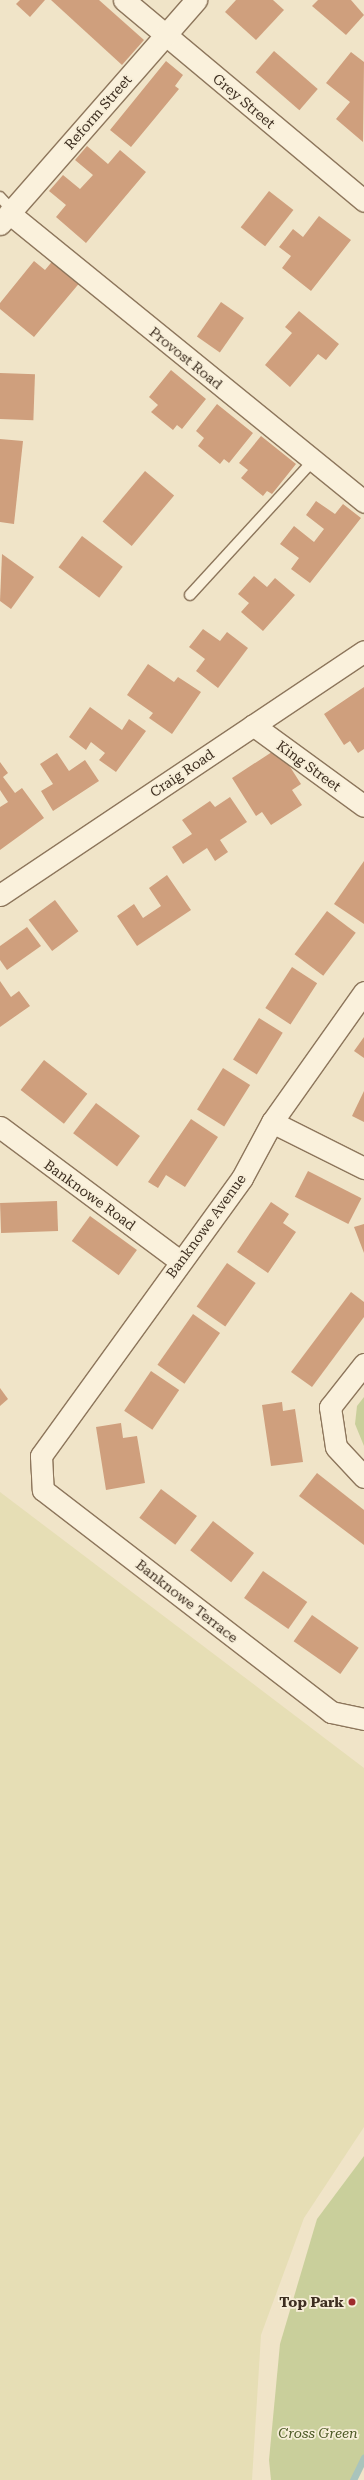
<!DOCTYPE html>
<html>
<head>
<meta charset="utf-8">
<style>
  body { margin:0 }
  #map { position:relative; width:364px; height:2480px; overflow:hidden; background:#f0e4c8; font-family:"Roboto Serif",serif }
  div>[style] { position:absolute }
  .farmland>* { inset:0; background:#e6deb5 }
  .green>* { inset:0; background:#c9cf9b }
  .stream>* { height:7px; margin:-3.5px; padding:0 3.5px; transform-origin:3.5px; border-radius:3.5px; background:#a9c4bc }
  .building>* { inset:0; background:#cf9f7d; transform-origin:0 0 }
  .roads { filter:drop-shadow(1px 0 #8d765c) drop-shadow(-1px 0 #8d765c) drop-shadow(0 1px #8d765c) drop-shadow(0 -1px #8d765c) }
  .lane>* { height:10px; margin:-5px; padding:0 5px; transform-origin:5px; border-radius:5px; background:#faf1dc }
  .street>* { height:21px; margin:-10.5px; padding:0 10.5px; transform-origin:10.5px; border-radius:10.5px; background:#faf1dc }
  .dots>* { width:11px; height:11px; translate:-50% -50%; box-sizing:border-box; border:2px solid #f7eed8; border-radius:50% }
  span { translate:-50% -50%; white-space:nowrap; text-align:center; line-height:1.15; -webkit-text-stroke:3.5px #f7eed8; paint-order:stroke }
  .street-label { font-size:14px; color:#3d2e20 }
  .poi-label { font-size:14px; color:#3d2e20; font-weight:700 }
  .right { translate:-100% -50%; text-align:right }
  .park-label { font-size:14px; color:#4d5a26; font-style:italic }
</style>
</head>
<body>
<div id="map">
  <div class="farmland">
    <div style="clip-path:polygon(0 1492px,364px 1768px,364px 2127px,304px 2218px,261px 2335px,252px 2480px,0 2480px)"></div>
  </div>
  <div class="green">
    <div style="clip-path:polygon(364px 1397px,364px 1446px,355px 1424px,357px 1406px)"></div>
    <div style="clip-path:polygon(364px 2156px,364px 2457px,351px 2480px,271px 2480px,269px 2460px,280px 2344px,317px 2219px)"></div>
  </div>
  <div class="stream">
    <div style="left:353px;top:2480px;width:25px;rotate:-64deg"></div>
  </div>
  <div class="building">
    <div style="clip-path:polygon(20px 0,45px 0,30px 17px,16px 4px)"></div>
    <div style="clip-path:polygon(51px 0,99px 0,144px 40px,122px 65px)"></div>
    <div style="clip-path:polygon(236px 0,273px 0,284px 10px,256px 40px,225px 12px)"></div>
    <div style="clip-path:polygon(318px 0,351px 0,364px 15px,346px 35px,312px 6px)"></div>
    <div style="left:274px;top:51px;width:58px;height:28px;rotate:41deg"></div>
    <div style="clip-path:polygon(351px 52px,364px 62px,363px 142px,336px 119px,350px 102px,326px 83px)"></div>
    <div style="clip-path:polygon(166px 61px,183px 75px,175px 86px,179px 89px,131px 147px,110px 130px)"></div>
    <div style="clip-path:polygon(87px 146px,108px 164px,120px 150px,146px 172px,86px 243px,56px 217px,66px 205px,49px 191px,63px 175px,80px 189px,93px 175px,75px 160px)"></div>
    <div style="left:269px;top:191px;width:31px;height:46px;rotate:38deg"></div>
    <div style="clip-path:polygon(319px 216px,351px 240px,311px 291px,282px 268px,291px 256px,279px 247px,293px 229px,303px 237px)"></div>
    <div style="clip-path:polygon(55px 258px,82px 280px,34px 337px,0 309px,0 303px,34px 261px,45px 270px)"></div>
    <div style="left:221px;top:302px;width:28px;height:42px;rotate:35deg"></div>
    <div style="clip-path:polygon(299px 311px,339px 344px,326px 360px,318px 354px,290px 387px,265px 365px,292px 333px,285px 327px)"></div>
    <div style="clip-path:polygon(171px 370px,206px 399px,182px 429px,177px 425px,173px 430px,151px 412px,158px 405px,149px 397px)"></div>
    <div style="left:0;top:373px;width:35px;height:46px;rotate:2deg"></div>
    <div style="clip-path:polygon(217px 404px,253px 433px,229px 463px,224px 459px,220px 464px,198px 446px,204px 438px,196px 431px)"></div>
    <div style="clip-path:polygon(261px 436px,296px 464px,272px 494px,267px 491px,263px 496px,241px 478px,248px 470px,239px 463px)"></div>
    <div style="clip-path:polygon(0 439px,23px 441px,14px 524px,0 522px)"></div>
    <div style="left:145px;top:471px;width:38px;height:66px;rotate:40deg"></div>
    <div style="clip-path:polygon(316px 501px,335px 514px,343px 504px,361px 518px,310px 583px,291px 569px,299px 558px,280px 544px,294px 526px,314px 542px,324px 529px,306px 515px)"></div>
    <div style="left:82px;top:536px;width:51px;height:39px;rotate:37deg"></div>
    <div style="clip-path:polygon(2px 554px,34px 577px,11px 609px,0 601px)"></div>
    <div style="clip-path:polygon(254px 576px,267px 587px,275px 578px,295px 595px,263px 631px,241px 612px,249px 603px,238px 594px)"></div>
    <div style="clip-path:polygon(203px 629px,220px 641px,227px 632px,248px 648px,218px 688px,196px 671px,205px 659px,189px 647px)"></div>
    <div style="clip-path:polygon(148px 664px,174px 682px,178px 677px,201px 692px,172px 734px,149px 718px,153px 713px,127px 695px)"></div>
    <div style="clip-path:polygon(364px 687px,364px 749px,358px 753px,350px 741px,344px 745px,324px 714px)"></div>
    <div style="clip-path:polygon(90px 707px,122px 730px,129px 719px,146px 731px,116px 772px,99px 760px,105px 753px,91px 742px,86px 750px,69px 737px)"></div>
    <div style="clip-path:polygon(278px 748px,301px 784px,292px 790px,302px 805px,271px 825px,262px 812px,256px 816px,232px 778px)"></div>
    <div style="clip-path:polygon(57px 753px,69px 771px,85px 760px,99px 781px,53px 811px,41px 791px,53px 784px,40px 764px)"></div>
    <div style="clip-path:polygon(0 762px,8px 773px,3px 777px,15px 793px,22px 788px,44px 818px,0 850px,0 807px,8px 802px,0 790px)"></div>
    <div style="clip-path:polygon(230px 797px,247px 822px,220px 840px,228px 852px,215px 861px,207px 848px,183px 864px,172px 847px,192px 834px,182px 820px,210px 801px,215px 807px)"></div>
    <div style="clip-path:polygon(364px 861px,364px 924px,334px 904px)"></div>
    <div style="clip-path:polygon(167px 875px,191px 910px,137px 946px,117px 916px,134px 904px,143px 918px,161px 906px,149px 888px)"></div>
    <div style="left:55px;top:900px;width:39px;height:33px;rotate:53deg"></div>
    <div style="left:327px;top:911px;width:36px;height:54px;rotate:37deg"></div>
    <div style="clip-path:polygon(27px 927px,41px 946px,7px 970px,0 960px,0 946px)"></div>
    <div style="left:292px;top:967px;width:30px;height:49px;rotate:33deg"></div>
    <div style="clip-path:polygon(0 981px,11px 997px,19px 991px,30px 1006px,0 1027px)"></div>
    <div style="left:259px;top:1018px;width:28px;height:49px;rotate:32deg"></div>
    <div style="clip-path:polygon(364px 1037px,364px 1058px,354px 1051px)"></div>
    <div style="left:44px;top:1060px;width:55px;height:38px;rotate:38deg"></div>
    <div style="left:223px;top:1068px;width:32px;height:49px;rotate:32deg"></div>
    <div style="clip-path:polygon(364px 1091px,364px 1122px,352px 1116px)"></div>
    <div style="left:96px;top:1103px;width:55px;height:38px;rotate:37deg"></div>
    <div style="clip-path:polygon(191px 1119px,218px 1137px,185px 1187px,166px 1175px,158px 1188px,148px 1182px)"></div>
    <div style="left:308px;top:1171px;width:60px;height:29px;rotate:27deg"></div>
    <div style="left:57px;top:1201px;width:30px;height:57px;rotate:88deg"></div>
    <div style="clip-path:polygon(271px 1202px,289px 1214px,283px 1223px,296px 1232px,268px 1273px,237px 1252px)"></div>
    <div style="left:90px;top:1216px;width:58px;height:31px;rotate:36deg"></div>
    <div style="clip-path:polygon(364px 1224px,364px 1253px,354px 1227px)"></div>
    <div style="left:227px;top:1263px;width:35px;height:53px;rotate:35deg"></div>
    <div style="clip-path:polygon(351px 1292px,364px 1302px,364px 1317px,312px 1387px,291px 1372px)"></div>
    <div style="left:193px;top:1314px;width:33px;height:62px;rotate:35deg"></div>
    <div style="left:151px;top:1371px;width:34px;height:48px;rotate:34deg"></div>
    <div style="clip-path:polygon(0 1388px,8px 1399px,0 1406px)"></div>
    <div style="clip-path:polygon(282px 1402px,283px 1411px,295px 1409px,303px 1462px,271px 1466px,262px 1405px)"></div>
    <div style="clip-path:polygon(121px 1423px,123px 1438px,137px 1436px,145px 1483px,106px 1490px,96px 1427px)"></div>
    <div style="clip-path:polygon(317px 1473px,364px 1510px,364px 1545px,299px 1496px)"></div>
    <div style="left:161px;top:1489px;width:45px;height:36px;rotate:37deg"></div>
    <div style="left:213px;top:1521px;width:52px;height:37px;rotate:38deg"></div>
    <div style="left:263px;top:1571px;width:54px;height:33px;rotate:35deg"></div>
    <div style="left:312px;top:1615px;width:57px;height:32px;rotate:35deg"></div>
  </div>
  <div class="roads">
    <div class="lane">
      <div style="left:0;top:197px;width:18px;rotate:47deg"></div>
      <div style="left:190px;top:595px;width:182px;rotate:-47.5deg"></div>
    </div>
    <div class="street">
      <div style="left:124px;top:0;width:313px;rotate:39.9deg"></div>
      <div style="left:9px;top:213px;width:458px;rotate:39.1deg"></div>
      <div style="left:0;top:224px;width:298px;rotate:-48.8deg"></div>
      <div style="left:253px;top:725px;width:137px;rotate:36.1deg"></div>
      <div style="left:0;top:895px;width:438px;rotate:-33.8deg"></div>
      <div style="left:364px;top:992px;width:159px;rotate:125.3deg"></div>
      <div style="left:272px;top:1122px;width:64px;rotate:118.2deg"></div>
      <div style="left:242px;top:1178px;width:343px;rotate:125.9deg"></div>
      <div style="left:41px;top:1456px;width:34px;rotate:87deg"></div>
      <div style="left:43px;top:1490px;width:364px;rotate:37.6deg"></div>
      <div style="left:331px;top:1712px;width:34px;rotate:12deg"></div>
      <div style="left:272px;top:1122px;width:103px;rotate:26.6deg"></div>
      <div style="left:0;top:1127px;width:224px;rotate:36.7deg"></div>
      <div style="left:364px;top:1364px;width:55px;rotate:128.3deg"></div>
      <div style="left:330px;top:1407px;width:40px;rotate:81.5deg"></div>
      <div style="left:336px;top:1447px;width:41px;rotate:47deg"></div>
    </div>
  </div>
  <div class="dots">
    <div style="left:352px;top:2302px;background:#9e2a2b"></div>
  </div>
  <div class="street-label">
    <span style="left:244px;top:101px;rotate:40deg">Grey Street</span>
    <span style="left:98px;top:112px;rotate:-49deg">Reform Street</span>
    <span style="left:186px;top:358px;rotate:39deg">Provost Road</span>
    <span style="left:309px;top:766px;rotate:36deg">King Street</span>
    <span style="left:182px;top:773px;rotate:-34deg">Craig Road</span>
    <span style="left:90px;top:1195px;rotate:36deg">Banknowe Road</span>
    <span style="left:206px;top:1226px;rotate:-54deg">Banknowe Avenue</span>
    <span style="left:187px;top:1601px;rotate:38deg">Banknowe Terrace</span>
  </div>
  <div class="poi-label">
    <span class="right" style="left:344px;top:2302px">Top Park</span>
  </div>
  <div class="park-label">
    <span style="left:318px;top:2433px">Cross Green</span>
  </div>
</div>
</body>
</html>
